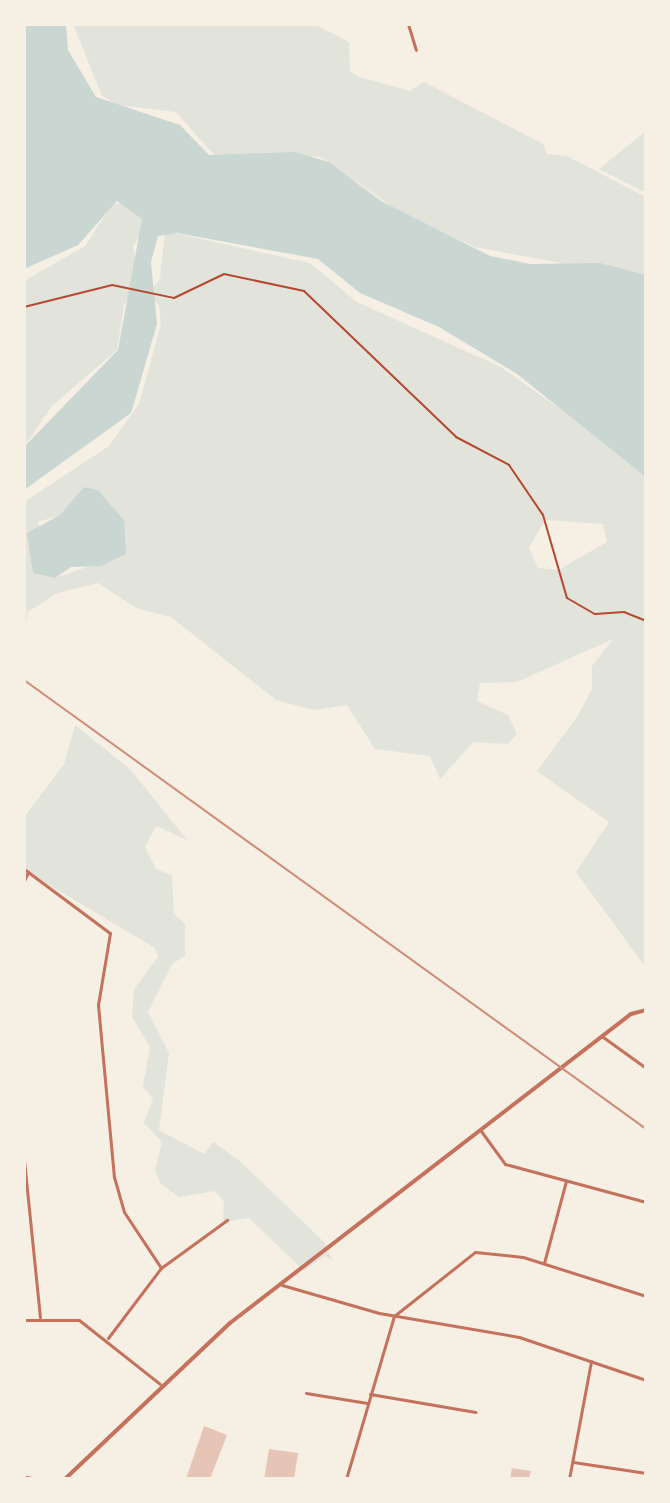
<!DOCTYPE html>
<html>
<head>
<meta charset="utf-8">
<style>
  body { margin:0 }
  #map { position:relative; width:670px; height:1503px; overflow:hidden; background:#f6efe4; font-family:"DejaVu Sans",sans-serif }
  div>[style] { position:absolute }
  .green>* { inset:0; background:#e2e4dc }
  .water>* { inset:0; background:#c9d6d2 }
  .building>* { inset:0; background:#e6c5b7 }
  .path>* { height:2px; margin:-1px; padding:0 1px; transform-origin:1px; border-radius:1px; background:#b5482f }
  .minor>* { height:3px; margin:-1.5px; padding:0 1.5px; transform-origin:1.5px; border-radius:1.5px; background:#c5725c }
  .tertiary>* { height:4px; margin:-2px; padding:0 2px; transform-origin:2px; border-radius:2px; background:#c5725c }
  .primary>* { height:5px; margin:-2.5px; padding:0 2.5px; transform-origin:2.5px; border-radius:2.5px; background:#b5482f }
  .rail>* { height:2px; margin:-1px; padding:0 1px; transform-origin:1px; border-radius:1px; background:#cf8b77 }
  span { translate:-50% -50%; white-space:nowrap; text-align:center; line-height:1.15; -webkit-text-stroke:6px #f6efe4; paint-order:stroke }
  .frame { position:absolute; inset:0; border:26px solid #f6efe4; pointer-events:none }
</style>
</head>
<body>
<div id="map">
  <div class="green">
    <div style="clip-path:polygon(73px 24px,314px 24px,349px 42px,350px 71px,359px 77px,410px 91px,424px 82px,543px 144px,547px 154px,567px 156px,646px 197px,646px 279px,475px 247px,401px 213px,321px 157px,215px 156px,176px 112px,117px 105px,102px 96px)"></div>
    <div style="clip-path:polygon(646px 131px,646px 193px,599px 169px)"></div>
    <div style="clip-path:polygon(126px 202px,142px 211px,144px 230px,133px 246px,139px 280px,124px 306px,117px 350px,52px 406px,24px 447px,24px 281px,85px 246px,112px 205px)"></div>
    <div style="clip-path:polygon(evenodd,165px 231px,310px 263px,357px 302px,501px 367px,646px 470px,646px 968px,576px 872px,609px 822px,537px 771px,577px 717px,592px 689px,592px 666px,613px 639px,517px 682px,480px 683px,477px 701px,508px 715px,517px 734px,508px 744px,473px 742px,440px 779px,430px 756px,375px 749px,347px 705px,314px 710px,276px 700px,171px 617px,136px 608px,98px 583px,57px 593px,28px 612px,24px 632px,24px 502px,109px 446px,139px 404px,161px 324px,159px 305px,147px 296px,160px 278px,165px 231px,84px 487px,98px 490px,115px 557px,55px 578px,38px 522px,61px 515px,84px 487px,165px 231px,545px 520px,603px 524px,607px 542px,558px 570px,538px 568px,529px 548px,545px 520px)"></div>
    <div style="clip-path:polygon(75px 725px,131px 770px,187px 840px,156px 826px,145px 847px,156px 869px,172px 875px,174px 914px,185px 924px,185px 956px,172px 964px,148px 1012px,169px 1053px,159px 1130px,204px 1154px,213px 1142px,240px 1161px,325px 1243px,332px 1260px,325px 1256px,304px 1271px,249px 1218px,223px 1222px,224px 1202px,215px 1191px,179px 1197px,161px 1184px,155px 1171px,162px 1142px,144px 1123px,153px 1098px,143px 1087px,150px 1047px,132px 1017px,134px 989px,158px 957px,155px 948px,24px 870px,25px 816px,64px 764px)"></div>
  </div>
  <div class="water">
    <div style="clip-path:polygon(24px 24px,66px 24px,68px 50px,96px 97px,180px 125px,209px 155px,294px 152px,329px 162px,381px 201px,490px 256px,530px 264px,600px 263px,646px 275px,646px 477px,517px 374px,439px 327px,360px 293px,318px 259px,177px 233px,158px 236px,151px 262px,157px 324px,131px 413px,24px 490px,24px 447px,118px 350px,142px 219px,117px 201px,78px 245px,24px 269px)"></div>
    <div style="clip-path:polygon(84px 487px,98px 490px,124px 520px,126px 554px,101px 566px,71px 567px,55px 578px,33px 573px,27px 533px,60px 515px)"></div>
  </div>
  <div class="building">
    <div style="clip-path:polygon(204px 1426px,227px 1435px,210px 1479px,186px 1479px)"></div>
    <div style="clip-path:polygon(269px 1449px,298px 1453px,294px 1479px,264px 1479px)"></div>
    <div style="clip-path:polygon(512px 1468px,531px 1471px,529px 1479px,510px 1479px)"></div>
  </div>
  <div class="path">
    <div style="left:24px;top:307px;width:91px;rotate:-14deg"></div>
    <div style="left:112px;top:285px;width:63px;rotate:11.8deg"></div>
    <div style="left:174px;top:298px;width:55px;rotate:-25.6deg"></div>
    <div style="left:224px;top:274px;width:82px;rotate:12deg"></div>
    <div style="left:304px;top:291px;width:211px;rotate:43.8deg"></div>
    <div style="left:456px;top:437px;width:60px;rotate:27.8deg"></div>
    <div style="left:509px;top:465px;width:60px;rotate:55.8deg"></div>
    <div style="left:543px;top:515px;width:86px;rotate:73.9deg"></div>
    <div style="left:567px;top:598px;width:32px;rotate:30deg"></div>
    <div style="left:595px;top:614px;width:29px;rotate:-4deg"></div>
    <div style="left:624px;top:612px;width:24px;rotate:22deg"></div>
  </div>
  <div class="minor">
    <div style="left:408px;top:24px;width:27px;rotate:73deg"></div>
    <div style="left:24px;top:869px;width:107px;rotate:36.7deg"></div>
    <div style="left:110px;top:933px;width:73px;rotate:99.5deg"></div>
    <div style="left:98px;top:1005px;width:173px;rotate:84.7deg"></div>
    <div style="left:114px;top:1177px;width:36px;rotate:74deg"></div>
    <div style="left:124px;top:1212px;width:67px;rotate:56.5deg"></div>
    <div style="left:24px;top:881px;width:10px;rotate:-66deg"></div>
    <div style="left:603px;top:1037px;width:53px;rotate:35.8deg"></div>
    <div style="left:481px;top:1131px;width:41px;rotate:54deg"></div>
    <div style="left:505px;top:1164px;width:146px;rotate:15.1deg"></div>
    <div style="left:24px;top:1160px;width:158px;rotate:84.2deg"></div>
    <div style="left:544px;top:1263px;width:85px;rotate:-75deg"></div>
    <div style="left:282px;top:1285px;width:101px;rotate:16.1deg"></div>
    <div style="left:379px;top:1313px;width:142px;rotate:9.7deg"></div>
    <div style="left:519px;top:1337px;width:134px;rotate:18.7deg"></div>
    <div style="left:24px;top:1320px;width:55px"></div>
    <div style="left:79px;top:1320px;width:103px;rotate:38.3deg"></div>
    <div style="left:108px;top:1338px;width:88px;rotate:-52.9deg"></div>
    <div style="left:161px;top:1268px;width:82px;rotate:-36deg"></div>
    <div style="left:306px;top:1393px;width:62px;rotate:9.3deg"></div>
    <div style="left:370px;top:1394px;width:107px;rotate:9.7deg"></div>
    <div style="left:573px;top:1462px;width:74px;rotate:8.6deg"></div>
    <div style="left:346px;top:1479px;width:170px;rotate:-73.6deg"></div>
    <div style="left:394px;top:1316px;width:103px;rotate:-38.3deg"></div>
    <div style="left:475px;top:1252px;width:48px;rotate:5.9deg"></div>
    <div style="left:523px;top:1257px;width:129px;rotate:17.6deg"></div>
    <div style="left:569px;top:1479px;width:120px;rotate:-79.4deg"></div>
  </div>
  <div class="tertiary">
    <div style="left:65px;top:1479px;width:227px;rotate:-43.4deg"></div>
    <div style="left:230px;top:1323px;width:506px;rotate:-37.62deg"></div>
    <div style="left:631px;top:1014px;width:16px;rotate:-15deg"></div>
  </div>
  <div class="primary">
    <div style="left:24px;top:1478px;width:8px;rotate:7deg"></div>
  </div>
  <div class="rail">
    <div style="left:24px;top:680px;width:767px;rotate:35.82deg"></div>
  </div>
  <div class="frame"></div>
</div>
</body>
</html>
